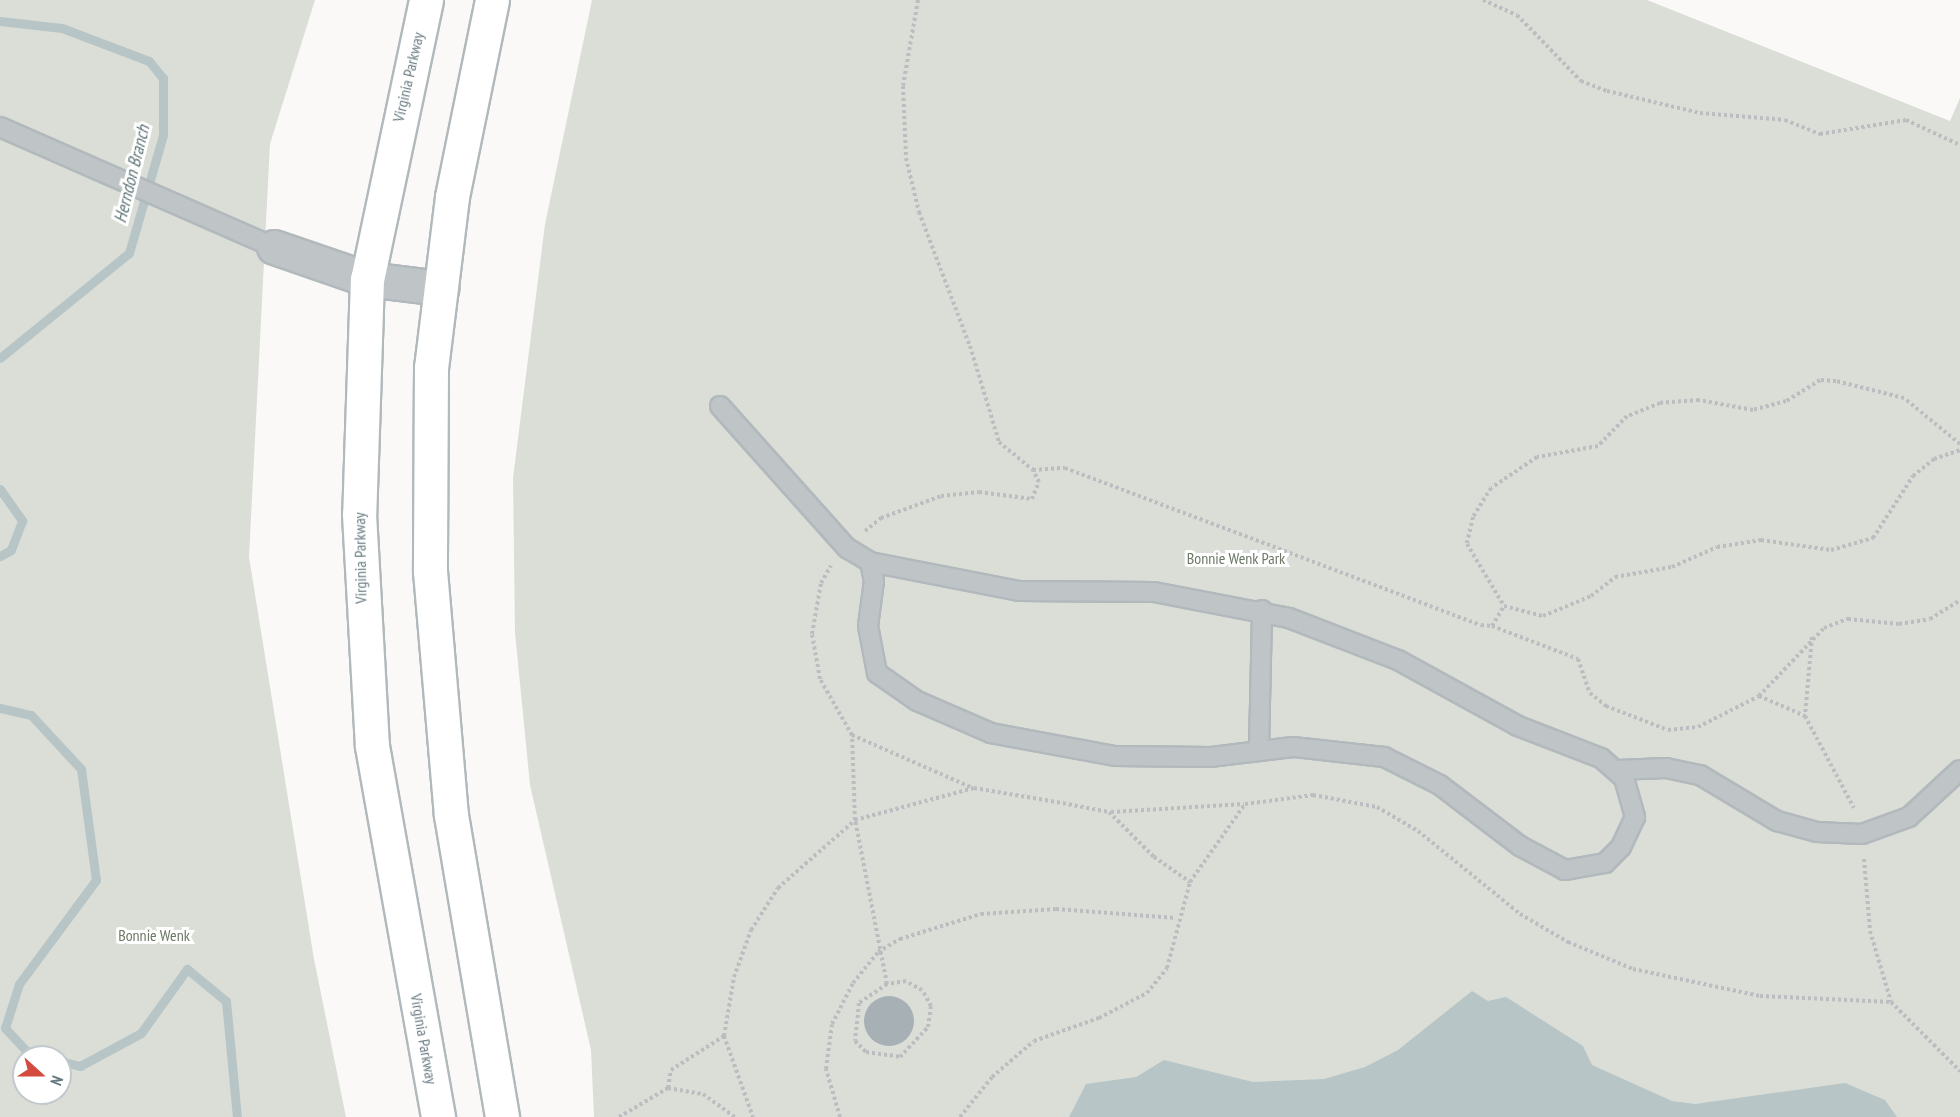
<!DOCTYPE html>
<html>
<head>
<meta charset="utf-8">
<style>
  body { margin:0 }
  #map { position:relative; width:1960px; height:1117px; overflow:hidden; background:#faf9f8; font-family:"PT Sans Narrow",sans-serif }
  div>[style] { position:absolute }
  .green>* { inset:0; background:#dbded7 }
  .water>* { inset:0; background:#b7c5c6 }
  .stream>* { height:9px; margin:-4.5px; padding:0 4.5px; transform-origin:4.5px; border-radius:4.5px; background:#b7c5c6 }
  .building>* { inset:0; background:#a7b0b4 }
  .round { border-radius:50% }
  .path>* { height:4px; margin-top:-2px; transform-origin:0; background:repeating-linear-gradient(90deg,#babec0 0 3px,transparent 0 6px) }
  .roads { filter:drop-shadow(2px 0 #b2b9bc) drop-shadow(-2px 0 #b2b9bc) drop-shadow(0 2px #b2b9bc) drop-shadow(0 -2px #b2b9bc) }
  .lane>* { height:18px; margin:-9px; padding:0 9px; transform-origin:9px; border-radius:9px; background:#bfc5c7 }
  .street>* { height:33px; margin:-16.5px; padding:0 16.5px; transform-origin:16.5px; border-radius:16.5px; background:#bfc5c7 }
  .secondary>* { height:33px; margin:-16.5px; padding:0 16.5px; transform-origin:16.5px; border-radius:16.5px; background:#fff }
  span { translate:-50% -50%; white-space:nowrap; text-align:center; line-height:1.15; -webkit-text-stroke:6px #fff; paint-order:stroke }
  .street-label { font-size:16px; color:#677980 }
  .park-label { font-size:16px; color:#6c7966 }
  .water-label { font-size:18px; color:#627779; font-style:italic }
  .north { position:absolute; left:12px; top:1045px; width:60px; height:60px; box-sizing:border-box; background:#fff; border:2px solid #c2c9cc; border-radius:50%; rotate:111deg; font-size:16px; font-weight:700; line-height:24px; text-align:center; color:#677980 }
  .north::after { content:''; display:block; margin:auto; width:21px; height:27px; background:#d34b3f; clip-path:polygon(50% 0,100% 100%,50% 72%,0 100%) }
</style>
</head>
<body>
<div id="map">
  <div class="green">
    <div style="clip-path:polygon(evenodd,0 0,315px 0,270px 144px,249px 557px,314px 959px,346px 1117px,0 1117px,0 0,24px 1057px,60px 1057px,60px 1093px,24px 1093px,24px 1057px)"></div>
    <div style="clip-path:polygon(592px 0,1647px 0,1950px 121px,1960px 98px,1960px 1117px,594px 1117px,591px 1050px,530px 785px,515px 633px,513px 478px,545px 224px)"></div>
  </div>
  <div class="water">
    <div style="clip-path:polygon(1472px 991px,1488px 1001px,1506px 997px,1583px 1046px,1592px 1065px,1672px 1101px,1695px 1104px,1845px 1083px,1885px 1100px,1897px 1117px,1069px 1117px,1086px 1084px,1136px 1077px,1164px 1060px,1253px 1082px,1324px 1079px,1365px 1067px,1398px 1050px)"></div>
  </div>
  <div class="stream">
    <div style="left:0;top:21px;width:62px;rotate:6.4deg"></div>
    <div style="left:62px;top:28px;width:93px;rotate:20.8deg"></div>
    <div style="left:149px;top:61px;width:22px;rotate:51deg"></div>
    <div style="left:163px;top:78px;width:57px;rotate:90deg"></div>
    <div style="left:163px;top:135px;width:123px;rotate:106.1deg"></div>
    <div style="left:129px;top:253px;width:166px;rotate:140.9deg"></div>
    <div style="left:0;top:489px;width:39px;rotate:55deg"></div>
    <div style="left:22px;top:521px;width:31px;rotate:111deg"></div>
    <div style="left:11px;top:550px;width:13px;rotate:151deg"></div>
    <div style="left:0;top:708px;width:32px;rotate:13deg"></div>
    <div style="left:31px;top:715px;width:74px;rotate:47.2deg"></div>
    <div style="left:81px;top:769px;width:112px;rotate:82.3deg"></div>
    <div style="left:96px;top:880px;width:129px;rotate:126.5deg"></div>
    <div style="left:19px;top:984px;width:46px;rotate:107.7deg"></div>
    <div style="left:5px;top:1028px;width:33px;rotate:47deg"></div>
    <div style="left:27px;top:1052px;width:21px;rotate:14deg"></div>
    <div style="left:60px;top:1061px;width:21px;rotate:14deg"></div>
    <div style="left:80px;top:1066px;width:69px;rotate:-28.4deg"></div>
    <div style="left:141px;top:1033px;width:79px;rotate:-54.3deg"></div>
    <div style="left:187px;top:969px;width:50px;rotate:39.4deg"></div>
    <div style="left:226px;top:1001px;width:117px;rotate:84.6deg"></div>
  </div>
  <div class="building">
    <div class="round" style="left:864px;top:996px;width:50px;height:50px"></div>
  </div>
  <div class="path">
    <div style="left:918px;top:0;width:87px;rotate:99.9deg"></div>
    <div style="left:903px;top:86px;width:72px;rotate:87.6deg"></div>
    <div style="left:906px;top:158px;width:56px;rotate:76.5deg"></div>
    <div style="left:919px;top:212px;width:143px;rotate:69.2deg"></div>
    <div style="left:970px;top:346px;width:100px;rotate:73.2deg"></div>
    <div style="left:999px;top:442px;width:44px;rotate:39.5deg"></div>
    <div style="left:1483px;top:0;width:37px;rotate:24deg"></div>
    <div style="left:1517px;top:15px;width:92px;rotate:45.9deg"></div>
    <div style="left:1581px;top:81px;width:28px;rotate:21deg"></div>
    <div style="left:1607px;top:91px;width:96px;rotate:13.3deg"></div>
    <div style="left:1700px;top:113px;width:85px;rotate:4.7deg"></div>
    <div style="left:1785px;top:120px;width:38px;rotate:22deg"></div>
    <div style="left:1820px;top:134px;width:87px;rotate:-9.2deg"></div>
    <div style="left:1906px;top:120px;width:60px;rotate:24.8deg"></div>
    <div style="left:1960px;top:444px;width:72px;rotate:-140.6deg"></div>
    <div style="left:1904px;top:398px;width:70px;rotate:-166deg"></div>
    <div style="left:1836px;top:381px;width:16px;rotate:-176deg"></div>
    <div style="left:1820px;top:380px;width:40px;rotate:148deg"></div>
    <div style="left:1786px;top:401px;width:34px;rotate:165deg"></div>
    <div style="left:1753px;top:410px;width:55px;rotate:-169.5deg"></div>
    <div style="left:1699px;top:400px;width:39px;rotate:176deg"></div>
    <div style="left:1660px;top:403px;width:35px;rotate:158deg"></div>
    <div style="left:1627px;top:416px;width:42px;rotate:134deg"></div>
    <div style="left:1598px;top:446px;width:62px;rotate:169.8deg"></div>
    <div style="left:1537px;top:457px;width:55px;rotate:146deg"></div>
    <div style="left:1491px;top:488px;width:34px;rotate:122deg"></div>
    <div style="left:1473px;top:517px;width:28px;rotate:103deg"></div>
    <div style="left:1467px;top:544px;width:72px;rotate:59.2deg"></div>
    <div style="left:1504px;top:606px;width:40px;rotate:14.4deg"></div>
    <div style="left:1543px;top:616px;width:52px;rotate:-22.6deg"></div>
    <div style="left:1591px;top:596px;width:31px;rotate:-38deg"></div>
    <div style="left:1615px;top:577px;width:58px;rotate:-10deg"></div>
    <div style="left:1672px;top:567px;width:49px;rotate:-24deg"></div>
    <div style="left:1717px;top:547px;width:45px;rotate:-9deg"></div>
    <div style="left:1761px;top:540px;width:71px;rotate:8.1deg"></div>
    <div style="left:1831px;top:550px;width:44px;rotate:-15.9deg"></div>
    <div style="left:1873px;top:538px;width:74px;rotate:-57.2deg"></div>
    <div style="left:1913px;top:476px;width:27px;rotate:-39deg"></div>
    <div style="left:1934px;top:459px;width:28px;rotate:-19deg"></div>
    <div style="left:865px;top:531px;width:21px;rotate:-39deg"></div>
    <div style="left:881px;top:518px;width:64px;rotate:-20.1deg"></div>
    <div style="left:941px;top:496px;width:38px;rotate:-6deg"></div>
    <div style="left:979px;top:492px;width:53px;rotate:7.5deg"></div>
    <div style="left:1032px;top:499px;width:18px;rotate:-68deg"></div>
    <div style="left:1039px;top:482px;width:13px;rotate:-117deg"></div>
    <div style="left:1033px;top:470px;width:32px;rotate:-4deg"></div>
    <div style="left:1065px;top:468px;width:445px;rotate:20.7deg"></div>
    <div style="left:1481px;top:625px;width:11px;rotate:5deg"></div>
    <div style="left:1492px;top:626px;width:23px;rotate:-59deg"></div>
    <div style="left:1492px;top:626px;width:92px;rotate:21deg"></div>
    <div style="left:1578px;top:659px;width:36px;rotate:71deg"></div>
    <div style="left:1590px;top:693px;width:21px;rotate:39deg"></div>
    <div style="left:1606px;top:706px;width:66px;rotate:21.2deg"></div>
    <div style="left:1668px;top:730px;width:30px;rotate:-6deg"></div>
    <div style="left:1698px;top:727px;width:68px;rotate:-26.9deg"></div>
    <div style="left:1759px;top:696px;width:50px;rotate:23.5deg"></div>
    <div style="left:1812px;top:637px;width:79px;rotate:95.1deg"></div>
    <div style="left:1805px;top:716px;width:104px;rotate:62deg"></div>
    <div style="left:1759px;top:696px;width:94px;rotate:-46.3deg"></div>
    <div style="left:1824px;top:628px;width:26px;rotate:-21deg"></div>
    <div style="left:1848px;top:619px;width:51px;rotate:5.6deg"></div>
    <div style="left:1899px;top:624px;width:31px;rotate:-9deg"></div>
    <div style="left:1930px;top:619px;width:36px;rotate:-32deg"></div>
    <div style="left:852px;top:735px;width:132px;rotate:23.7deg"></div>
    <div style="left:1111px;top:812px;width:133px;rotate:-3.4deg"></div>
    <div style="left:1864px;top:859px;width:72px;rotate:85.2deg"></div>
    <div style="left:1870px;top:931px;width:74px;rotate:73.5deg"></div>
    <div style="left:887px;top:984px;width:34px;rotate:146deg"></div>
    <div style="left:859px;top:1003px;width:38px;rotate:96deg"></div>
    <div style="left:855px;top:1041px;width:16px;rotate:45deg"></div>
    <div style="left:866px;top:1052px;width:34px;rotate:8deg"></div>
    <div style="left:900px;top:1057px;width:41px;rotate:-47deg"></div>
    <div style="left:928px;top:1027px;width:21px;rotate:-82deg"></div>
    <div style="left:931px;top:1006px;width:18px;rotate:-119deg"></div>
    <div style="left:922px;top:990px;width:18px;rotate:-151deg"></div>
    <div style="left:906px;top:981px;width:19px;rotate:171deg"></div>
    <div style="left:887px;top:984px;width:167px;rotate:-101deg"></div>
    <div style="left:855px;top:820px;width:123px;rotate:-15.1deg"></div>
    <div style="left:974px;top:788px;width:78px;rotate:9.6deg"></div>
    <div style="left:1051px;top:801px;width:59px;rotate:10.7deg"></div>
    <div style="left:1109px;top:812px;width:64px;rotate:45deg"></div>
    <div style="left:1154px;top:857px;width:44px;rotate:34.8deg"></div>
    <div style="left:724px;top:1036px;width:60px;rotate:-80.4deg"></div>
    <div style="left:734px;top:977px;width:50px;rotate:-70.1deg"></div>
    <div style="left:751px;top:930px;width:50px;rotate:-57.3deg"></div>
    <div style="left:778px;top:888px;width:103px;rotate:-41.4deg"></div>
    <div style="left:855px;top:820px;width:85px;rotate:-92deg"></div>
    <div style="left:852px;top:735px;width:64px;rotate:-119.7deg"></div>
    <div style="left:820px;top:679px;width:46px;rotate:-100.1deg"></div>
    <div style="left:812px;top:634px;width:52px;rotate:-80deg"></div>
    <div style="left:821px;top:583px;width:20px;rotate:-60deg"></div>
    <div style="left:668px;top:1088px;width:18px;rotate:-81deg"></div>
    <div style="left:671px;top:1070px;width:63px;rotate:-32.7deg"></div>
    <div style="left:724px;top:1036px;width:86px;rotate:70.3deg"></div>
    <div style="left:619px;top:1117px;width:57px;rotate:-30.6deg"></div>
    <div style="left:668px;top:1088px;width:36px;rotate:10deg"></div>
    <div style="left:703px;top:1094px;width:39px;rotate:36deg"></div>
    <div style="left:840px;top:1117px;width:50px;rotate:-106.3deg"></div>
    <div style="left:826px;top:1069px;width:45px;rotate:-82.4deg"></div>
    <div style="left:832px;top:1024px;width:46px;rotate:-62.9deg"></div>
    <div style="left:853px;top:983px;width:40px;rotate:-51deg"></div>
    <div style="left:878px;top:952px;width:26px;rotate:-31deg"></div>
    <div style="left:900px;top:939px;width:85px;rotate:-17.2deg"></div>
    <div style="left:981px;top:914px;width:75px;rotate:-3.8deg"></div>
    <div style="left:1056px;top:909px;width:120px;rotate:4.3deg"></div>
    <div style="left:960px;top:1117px;width:51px;rotate:-51.3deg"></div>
    <div style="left:992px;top:1077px;width:55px;rotate:-40.6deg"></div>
    <div style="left:1034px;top:1041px;width:69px;rotate:-19.5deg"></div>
    <div style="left:1099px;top:1018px;width:54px;rotate:-27.5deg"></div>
    <div style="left:1147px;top:993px;width:32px;rotate:-51deg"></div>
    <div style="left:1167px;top:968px;width:89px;rotate:-75deg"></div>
    <div style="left:1190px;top:882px;width:95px;rotate:-54.8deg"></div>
    <div style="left:1245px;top:804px;width:69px;rotate:-7.5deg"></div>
    <div style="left:1313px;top:795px;width:65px;rotate:10.6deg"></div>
    <div style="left:1377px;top:807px;width:48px;rotate:30.3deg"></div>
    <div style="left:1418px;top:831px;width:132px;rotate:39.1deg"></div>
    <div style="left:1520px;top:914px;width:56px;rotate:30.3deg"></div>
    <div style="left:1568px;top:942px;width:70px;rotate:22.6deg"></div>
    <div style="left:1633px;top:969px;width:130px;rotate:12deg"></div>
    <div style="left:1760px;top:996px;width:131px;rotate:2.6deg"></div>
    <div style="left:1891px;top:1002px;width:98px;rotate:45deg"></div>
  </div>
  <div class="roads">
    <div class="lane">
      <div style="left:0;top:127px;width:299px;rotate:23.7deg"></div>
      <div style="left:720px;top:406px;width:191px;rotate:48.2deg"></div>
      <div style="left:847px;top:548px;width:27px;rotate:31deg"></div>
      <div style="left:870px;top:562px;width:152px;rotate:11deg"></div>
      <div style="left:1019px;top:591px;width:135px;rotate:0.4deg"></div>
      <div style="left:1154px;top:592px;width:137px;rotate:10.9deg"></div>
      <div style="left:1289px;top:618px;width:117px;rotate:21.1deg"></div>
      <div style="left:1398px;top:660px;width:137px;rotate:28.8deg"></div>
      <div style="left:1518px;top:726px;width:89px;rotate:21.1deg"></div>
      <div style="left:1601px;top:758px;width:30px;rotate:41deg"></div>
      <div style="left:1624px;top:778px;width:41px;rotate:74.2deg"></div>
      <div style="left:1635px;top:817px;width:33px;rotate:115deg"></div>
      <div style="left:1621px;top:847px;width:23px;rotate:135deg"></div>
      <div style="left:1605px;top:863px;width:41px;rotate:170.1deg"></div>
      <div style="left:1565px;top:870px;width:51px;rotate:-151.9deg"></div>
      <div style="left:1520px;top:846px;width:101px;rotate:-142.7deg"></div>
      <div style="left:1440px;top:785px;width:63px;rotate:-153.4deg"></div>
      <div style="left:1384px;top:757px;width:92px;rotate:-173.7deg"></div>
      <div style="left:1293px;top:747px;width:84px;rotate:173.1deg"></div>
      <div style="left:1210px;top:757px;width:95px;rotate:-179.4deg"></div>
      <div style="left:1115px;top:756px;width:126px;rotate:-169.5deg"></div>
      <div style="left:991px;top:733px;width:81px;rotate:-156.6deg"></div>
      <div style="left:917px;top:701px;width:49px;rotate:-145deg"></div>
      <div style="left:877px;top:673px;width:48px;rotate:-100.8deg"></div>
      <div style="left:868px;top:626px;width:45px;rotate:-82.4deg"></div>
      <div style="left:874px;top:581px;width:19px;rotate:-102deg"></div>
      <div style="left:1259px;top:747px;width:137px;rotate:-88.7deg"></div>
      <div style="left:1618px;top:770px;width:48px;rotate:-2.4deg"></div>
      <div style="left:1666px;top:768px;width:35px;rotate:12deg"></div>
      <div style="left:1700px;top:775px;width:90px;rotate:30.9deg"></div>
      <div style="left:1777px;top:821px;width:41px;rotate:15.4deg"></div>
      <div style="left:1817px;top:832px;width:45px;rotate:2.5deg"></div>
      <div style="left:1862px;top:834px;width:50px;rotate:-19.9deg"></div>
      <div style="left:1909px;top:817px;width:69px;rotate:-42.7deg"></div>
    </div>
    <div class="street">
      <div style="left:274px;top:247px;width:98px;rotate:19deg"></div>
      <div style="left:367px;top:279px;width:75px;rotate:6.9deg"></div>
    </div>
    <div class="secondary">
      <div style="left:426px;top:0;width:285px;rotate:101.9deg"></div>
      <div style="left:367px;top:279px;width:235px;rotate:91.9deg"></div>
      <div style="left:359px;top:514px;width:232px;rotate:86.8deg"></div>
      <div style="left:372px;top:746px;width:377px;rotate:79.9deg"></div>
      <div style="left:492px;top:0;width:201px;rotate:101.5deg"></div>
      <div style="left:452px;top:197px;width:171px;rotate:97deg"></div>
      <div style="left:431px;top:367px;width:204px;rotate:90.3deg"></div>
      <div style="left:430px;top:571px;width:245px;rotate:85.1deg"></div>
      <div style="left:451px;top:815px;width:306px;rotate:80.4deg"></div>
    </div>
  </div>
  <div class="street-label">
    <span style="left:408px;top:77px;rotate:-77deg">Virginia Parkway</span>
    <span style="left:360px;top:558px;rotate:-91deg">Virginia Parkway</span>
    <span style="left:424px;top:1039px;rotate:80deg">Virginia Parkway</span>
  </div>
  <div class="park-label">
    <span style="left:1236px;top:558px">Bonnie Wenk Park</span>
    <span style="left:154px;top:935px">Bonnie Wenk</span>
  </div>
  <div class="water-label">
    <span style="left:132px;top:174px;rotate:-76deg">Herndon Branch</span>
  </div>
  <div class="north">N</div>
</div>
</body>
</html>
